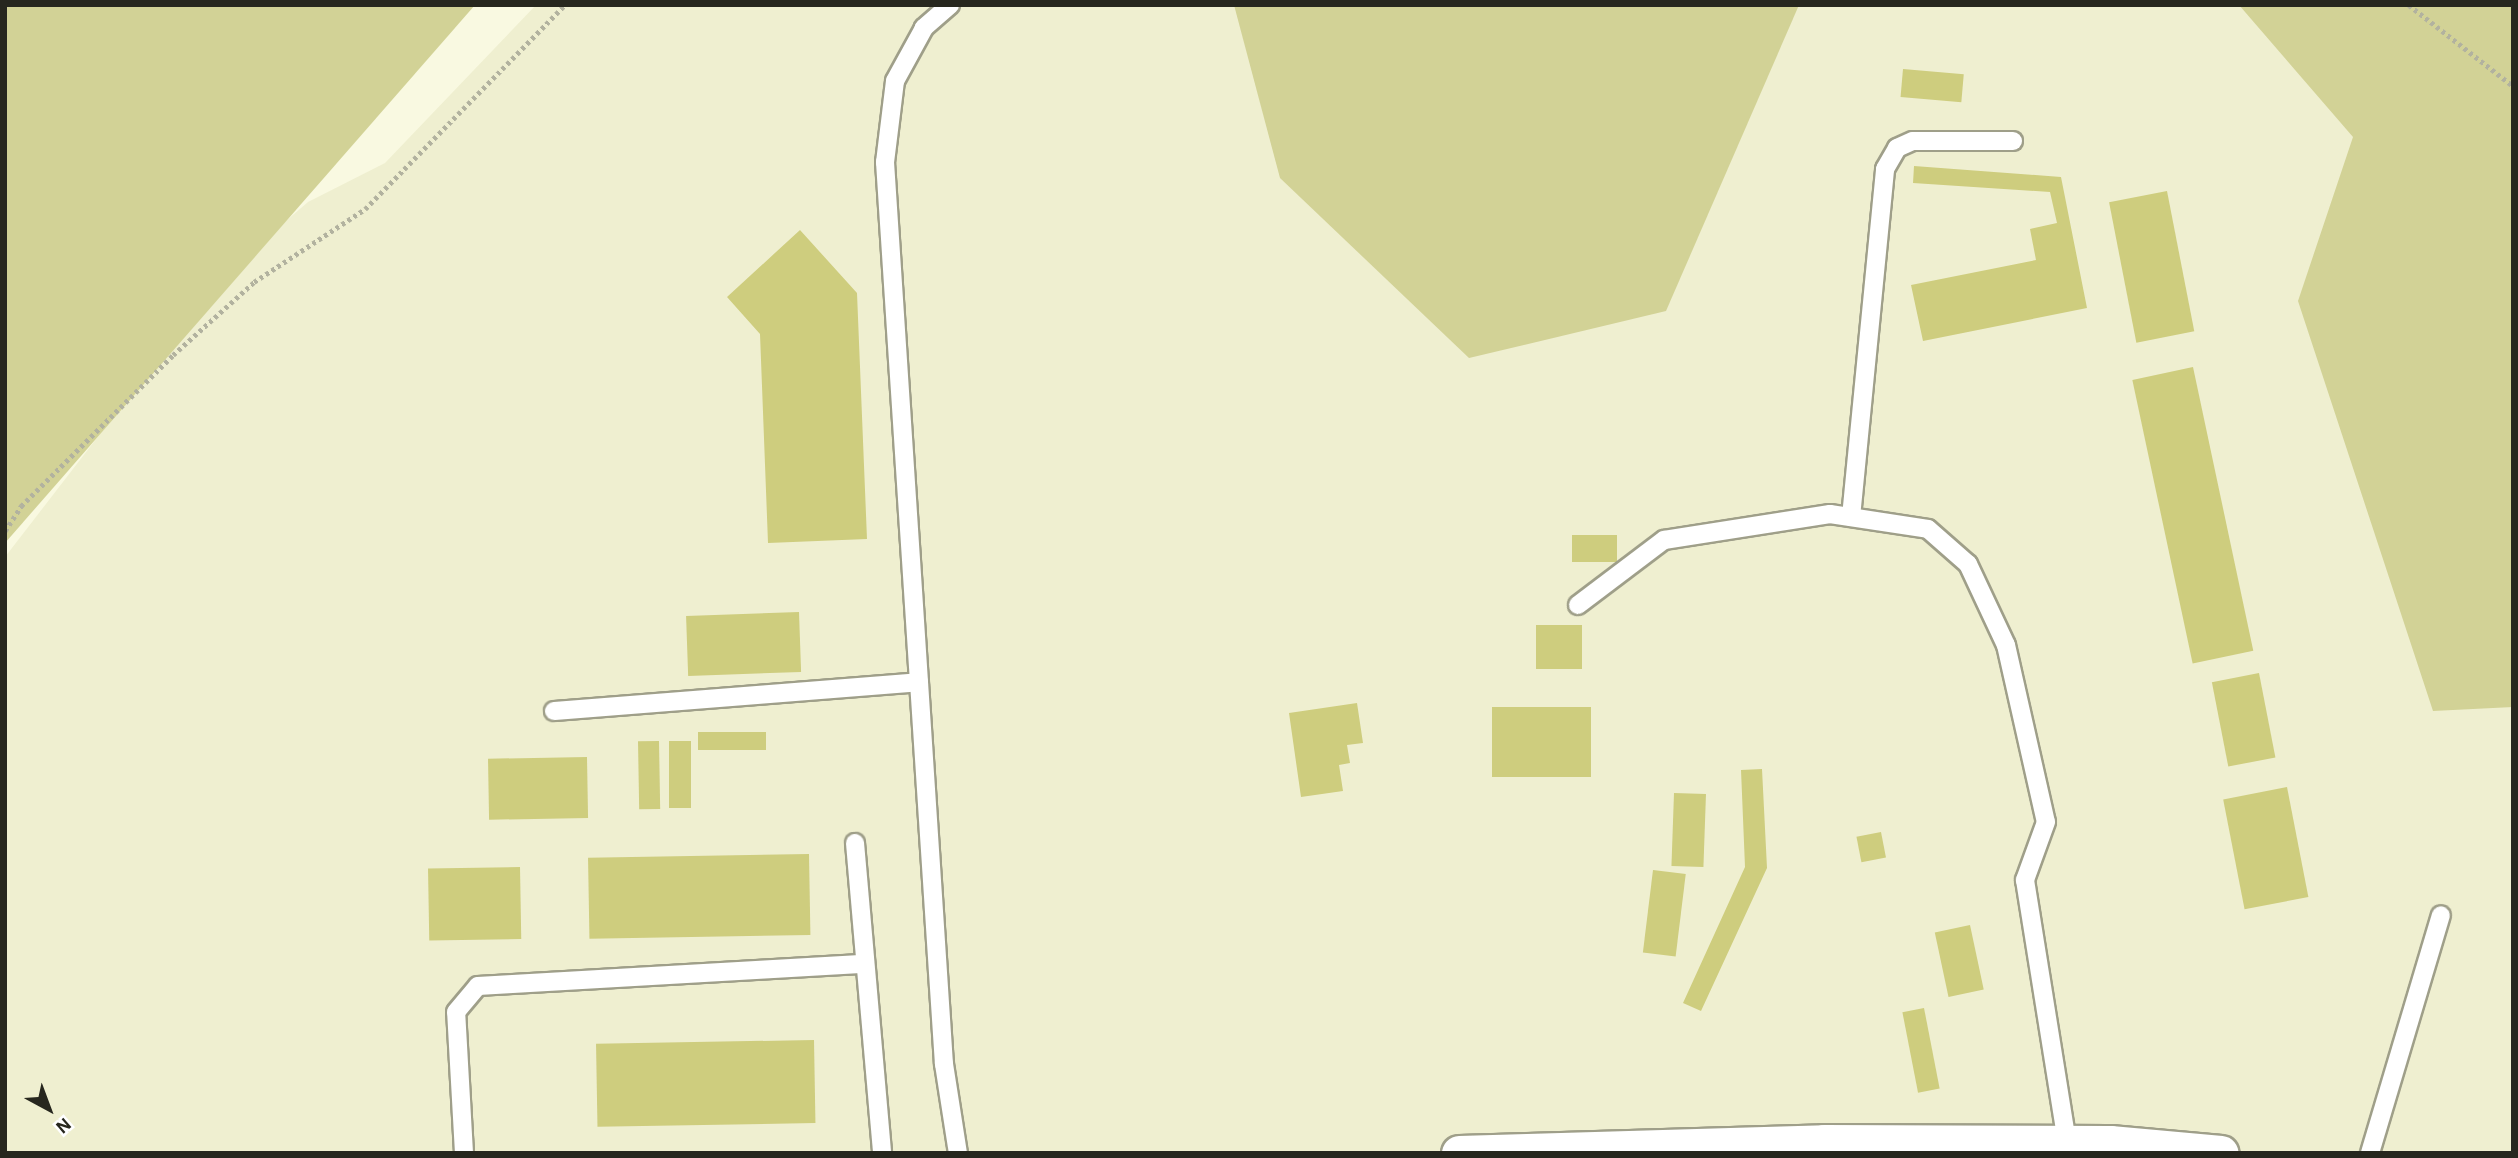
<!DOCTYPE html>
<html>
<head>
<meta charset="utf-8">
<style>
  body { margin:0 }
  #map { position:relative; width:2518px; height:1158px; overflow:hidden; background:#f9f9e1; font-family:"Alegreya Sans",sans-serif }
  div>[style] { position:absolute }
  .built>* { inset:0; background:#efefd0 }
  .green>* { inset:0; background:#d2d296 }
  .building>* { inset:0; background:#cecd7e; transform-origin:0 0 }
  .path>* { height:4.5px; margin-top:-2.25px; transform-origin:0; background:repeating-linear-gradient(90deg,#b2b29f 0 3.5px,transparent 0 7px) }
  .roads { filter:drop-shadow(2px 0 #9f9f89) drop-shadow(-2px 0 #9f9f89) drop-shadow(0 2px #9f9f89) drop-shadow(0 -2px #9f9f89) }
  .lane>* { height:18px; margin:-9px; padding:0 9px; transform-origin:9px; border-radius:9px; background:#fff }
  .street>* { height:35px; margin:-17.5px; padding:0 17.5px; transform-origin:17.5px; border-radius:17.5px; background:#fff }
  span { translate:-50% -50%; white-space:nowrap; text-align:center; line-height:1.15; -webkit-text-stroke:5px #fff; paint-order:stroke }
  .frame { position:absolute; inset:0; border:7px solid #27271e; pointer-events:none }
  .north { position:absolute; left:14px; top:1074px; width:70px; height:70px; -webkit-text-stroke:5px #fff; paint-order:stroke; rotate:139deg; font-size:19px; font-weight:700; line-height:28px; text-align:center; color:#27271e }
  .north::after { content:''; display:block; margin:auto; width:24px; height:32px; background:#27271e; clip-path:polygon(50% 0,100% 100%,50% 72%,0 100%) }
</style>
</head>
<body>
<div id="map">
  <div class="built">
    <div style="clip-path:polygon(536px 5px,2513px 5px,2513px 1153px,5px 1153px,5px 557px,178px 333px,272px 233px,308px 202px,385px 163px)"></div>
  </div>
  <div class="green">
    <div style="clip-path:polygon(5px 5px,475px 5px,5px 543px)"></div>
    <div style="clip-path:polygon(1234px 5px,1799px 5px,1666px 311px,1469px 358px,1280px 178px)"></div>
    <div style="clip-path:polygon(2239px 5px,2513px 5px,2513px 707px,2433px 711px,2298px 301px,2353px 137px)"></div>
  </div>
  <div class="building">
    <div style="left:1903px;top:69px;width:61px;height:28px;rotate:5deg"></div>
    <div style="clip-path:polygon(1914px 166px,2061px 177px,2087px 308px,1923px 341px,1911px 285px,2036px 260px,2030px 229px,2057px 223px,2050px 192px,1913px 183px)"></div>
    <div style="left:2167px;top:191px;width:143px;height:59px;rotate:79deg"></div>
    <div style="clip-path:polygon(800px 230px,857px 293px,867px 539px,768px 543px,760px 334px,727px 297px)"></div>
    <div style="left:2193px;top:367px;width:290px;height:62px;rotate:78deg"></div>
    <div style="left:1572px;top:535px;width:45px;height:27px"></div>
    <div style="left:799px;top:612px;width:60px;height:113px;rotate:88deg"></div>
    <div style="left:1536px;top:625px;width:46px;height:44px"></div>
    <div style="left:2259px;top:673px;width:86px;height:48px;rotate:79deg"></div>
    <div style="clip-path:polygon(1357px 703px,1363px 743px,1347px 745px,1350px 763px,1339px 765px,1343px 791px,1301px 797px,1289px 713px)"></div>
    <div style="left:1492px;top:707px;width:99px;height:70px"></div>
    <div style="left:766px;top:732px;width:18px;height:68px;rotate:90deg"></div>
    <div style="left:659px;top:741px;width:68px;height:21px;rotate:89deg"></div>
    <div style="left:669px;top:741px;width:22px;height:67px"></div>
    <div style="left:587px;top:757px;width:61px;height:99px;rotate:89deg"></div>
    <div style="clip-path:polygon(1762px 769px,1767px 868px,1701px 1011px,1683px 1003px,1745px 867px,1741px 770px)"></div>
    <div style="left:2287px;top:787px;width:112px;height:65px;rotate:79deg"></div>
    <div style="left:1674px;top:793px;width:32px;height:73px;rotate:2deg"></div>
    <div style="left:1881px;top:832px;width:26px;height:25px;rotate:79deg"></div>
    <div style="left:809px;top:854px;width:81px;height:221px;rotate:89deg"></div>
    <div style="left:520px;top:867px;width:72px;height:92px;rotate:89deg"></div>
    <div style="left:1653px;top:870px;width:33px;height:83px;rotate:7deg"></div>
    <div style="left:1970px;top:925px;width:66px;height:36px;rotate:78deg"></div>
    <div style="left:1924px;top:1008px;width:82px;height:22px;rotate:79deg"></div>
    <div style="left:814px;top:1040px;width:83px;height:218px;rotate:89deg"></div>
  </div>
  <div class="path">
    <div style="left:2409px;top:5px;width:132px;rotate:37.9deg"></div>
    <div style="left:5px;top:531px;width:30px;rotate:-57deg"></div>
    <div style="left:21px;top:506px;width:214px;rotate:-44.8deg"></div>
    <div style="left:173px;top:355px;width:109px;rotate:-42deg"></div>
    <div style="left:254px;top:282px;width:133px;rotate:-33.3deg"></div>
    <div style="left:365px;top:209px;width:286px;rotate:-45.6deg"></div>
  </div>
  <div class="roads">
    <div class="lane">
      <div style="left:950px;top:5px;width:35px;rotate:139deg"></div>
      <div style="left:924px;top:28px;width:60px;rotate:118.7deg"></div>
      <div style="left:895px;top:81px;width:82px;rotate:97deg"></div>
      <div style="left:885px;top:162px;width:904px;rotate:86.26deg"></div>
      <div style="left:944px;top:1064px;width:90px;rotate:81.1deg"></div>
      <div style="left:1851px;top:517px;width:350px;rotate:-84.4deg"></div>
      <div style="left:1885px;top:169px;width:24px;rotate:-60deg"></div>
      <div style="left:1897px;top:148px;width:17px;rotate:-24deg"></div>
      <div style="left:1913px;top:141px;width:100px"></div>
      <div style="left:1578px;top:605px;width:108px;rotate:-37.1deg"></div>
      <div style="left:1664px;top:540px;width:168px;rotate:-8.9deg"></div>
      <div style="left:1830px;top:514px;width:99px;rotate:8.7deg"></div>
      <div style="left:1928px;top:529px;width:53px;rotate:41.2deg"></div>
      <div style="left:1968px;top:564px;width:89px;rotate:64.9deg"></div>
      <div style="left:2006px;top:645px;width:181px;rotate:77.3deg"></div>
      <div style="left:2046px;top:822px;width:62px;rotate:109.9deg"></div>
      <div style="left:2025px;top:880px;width:265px;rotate:80.9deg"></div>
      <div style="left:554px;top:711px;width:366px;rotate:-4.5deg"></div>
      <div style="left:855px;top:843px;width:311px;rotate:85deg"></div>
      <div style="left:464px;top:1153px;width:141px;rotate:-93.2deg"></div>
      <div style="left:456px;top:1012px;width:34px;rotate:-50deg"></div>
      <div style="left:478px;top:986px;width:387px;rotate:-3.3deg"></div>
      <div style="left:2370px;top:1153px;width:248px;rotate:-73.4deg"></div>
    </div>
    <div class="street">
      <div style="left:1459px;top:1153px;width:365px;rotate:-1.7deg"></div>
      <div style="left:1824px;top:1142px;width:286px;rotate:0.2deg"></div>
      <div style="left:2110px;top:1143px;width:111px;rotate:5.1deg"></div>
    </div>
  </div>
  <div class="frame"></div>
  <div class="north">N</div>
</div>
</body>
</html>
